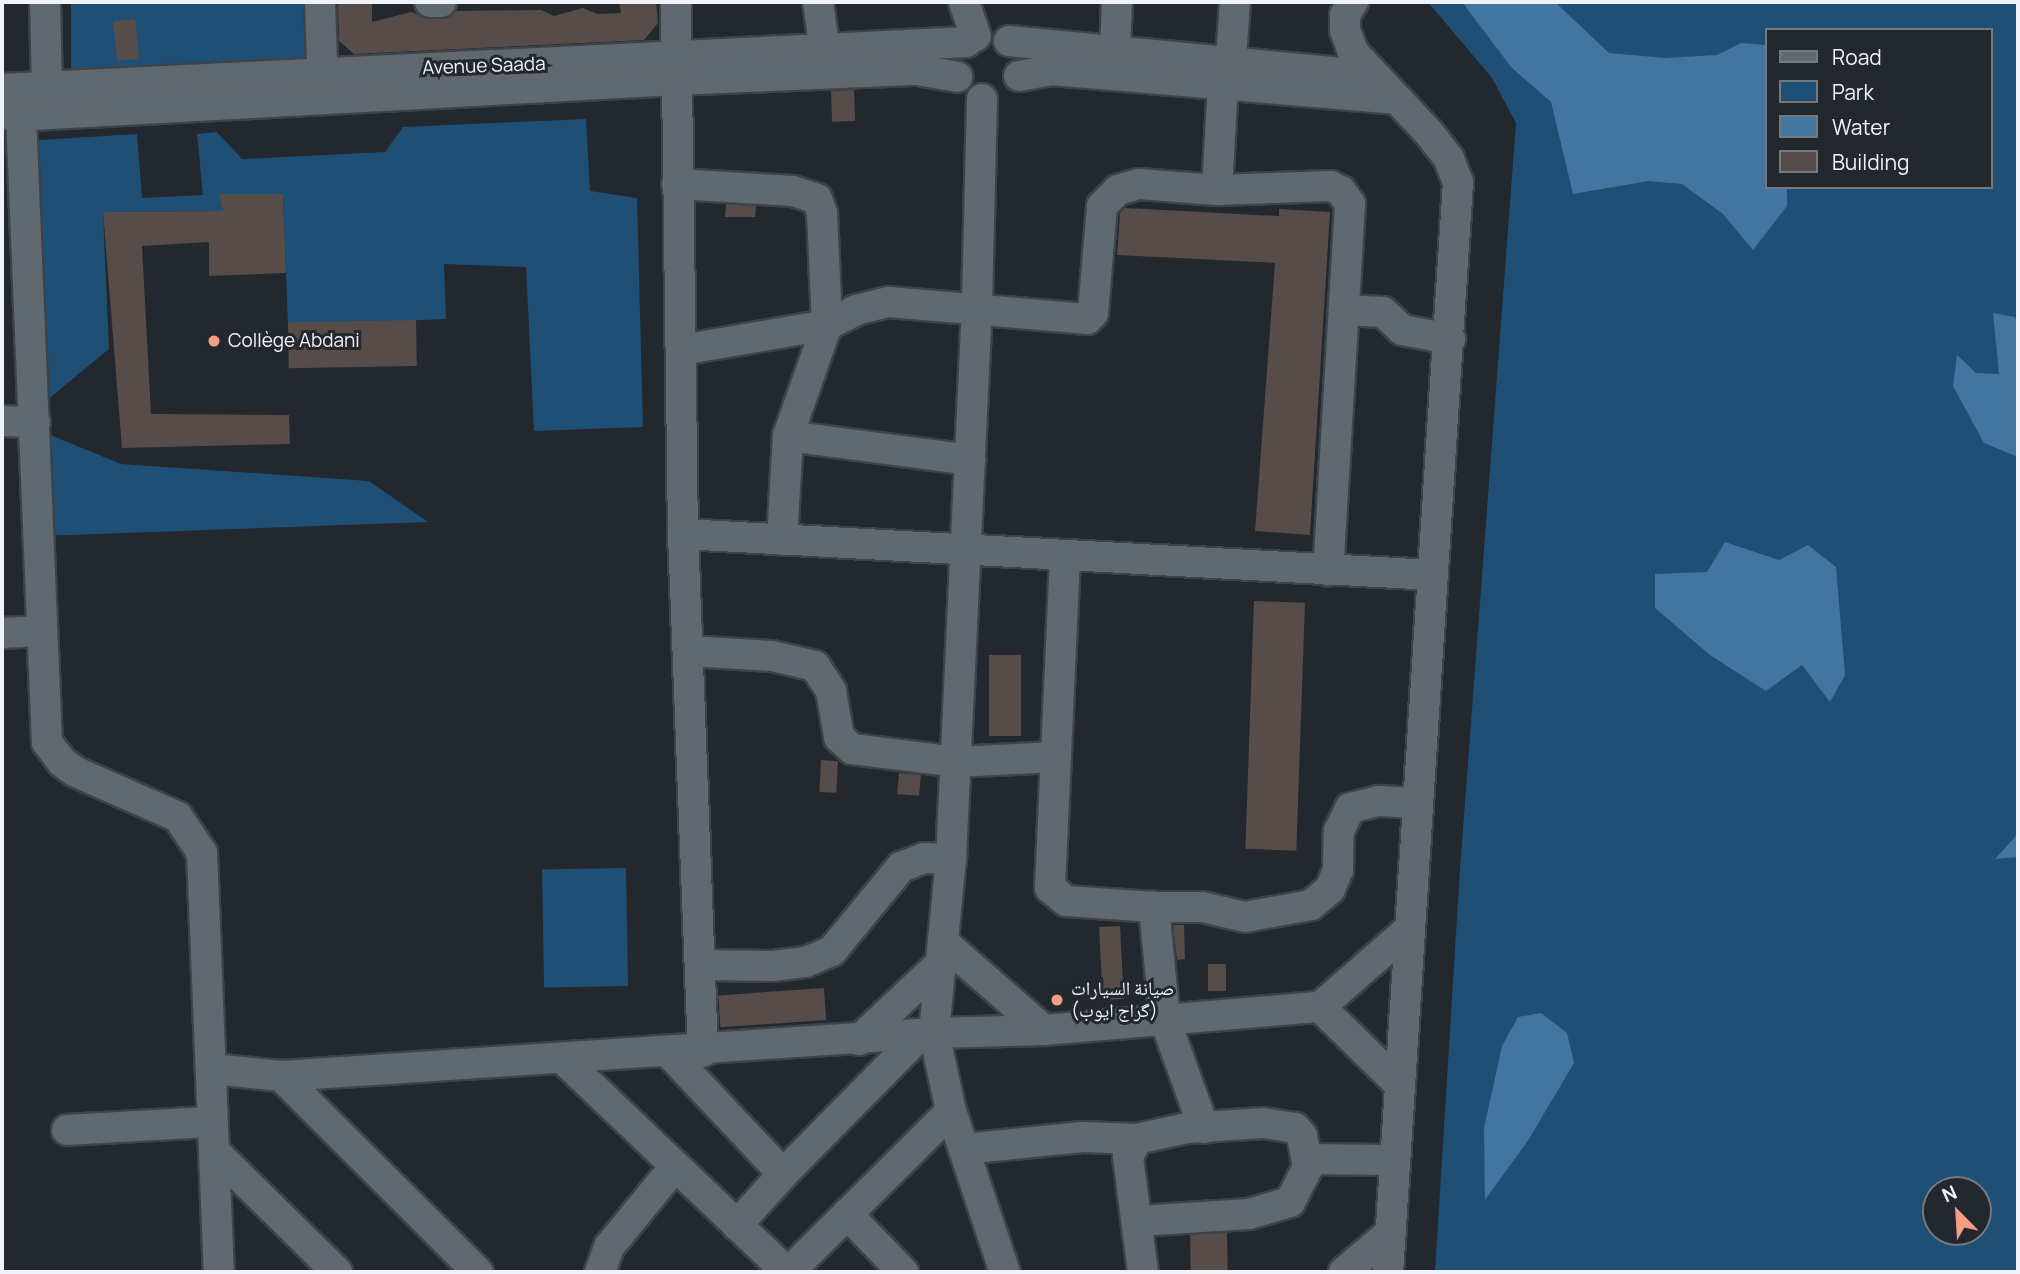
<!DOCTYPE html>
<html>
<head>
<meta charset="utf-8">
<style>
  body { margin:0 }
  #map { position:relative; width:2020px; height:1274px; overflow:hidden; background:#22282e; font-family:Manrope,"Noto Naskh Arabic",sans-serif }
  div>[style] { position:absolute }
  .green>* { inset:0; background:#1f4f75; transform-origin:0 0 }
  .water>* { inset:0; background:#4275a0 }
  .building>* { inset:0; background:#564c49; transform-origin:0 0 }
  .roads { filter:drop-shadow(2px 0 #3d4348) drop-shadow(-2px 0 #3d4348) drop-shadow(0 2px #3d4348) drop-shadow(0 -2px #3d4348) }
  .minor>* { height:30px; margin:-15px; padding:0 15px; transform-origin:15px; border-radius:15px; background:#616970 }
  .dots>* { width:19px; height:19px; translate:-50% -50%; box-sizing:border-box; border:4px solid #22282e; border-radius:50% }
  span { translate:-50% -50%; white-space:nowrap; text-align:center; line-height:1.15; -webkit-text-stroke:6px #22282e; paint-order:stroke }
  .street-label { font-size:19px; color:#eff3f7 }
  .poi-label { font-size:19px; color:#eff3f7 }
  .left { translate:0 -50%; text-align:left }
  .frame { position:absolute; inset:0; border:4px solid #eff3f7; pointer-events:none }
  .legend { position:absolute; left:1765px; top:28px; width:228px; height:161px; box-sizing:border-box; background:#22282e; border:2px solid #74797e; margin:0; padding:9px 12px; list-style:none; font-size:21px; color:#eff3f7 }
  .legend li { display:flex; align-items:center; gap:14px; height:35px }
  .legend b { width:35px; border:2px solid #74797e }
  .north { position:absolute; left:1922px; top:1176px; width:70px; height:70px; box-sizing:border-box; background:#22282e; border:2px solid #74797e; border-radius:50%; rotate:336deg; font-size:19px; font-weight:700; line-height:28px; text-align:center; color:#eff3f7 }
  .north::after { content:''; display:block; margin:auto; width:24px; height:32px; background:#f49e87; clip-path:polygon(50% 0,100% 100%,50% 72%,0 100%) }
</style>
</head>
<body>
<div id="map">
  <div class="green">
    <div style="left:71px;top:2px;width:237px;height:68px"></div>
    <div style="clip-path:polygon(evenodd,1428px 2px,2018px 2px,2018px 1272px,1435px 1272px,1460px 869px,1516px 123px,1492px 78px,1428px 2px,1766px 30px,1990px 30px,1990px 187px,1766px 187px,1766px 30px,1428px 2px,1936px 1190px,1978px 1190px,1978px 1232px,1936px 1232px,1936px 1190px)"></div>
    <div style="clip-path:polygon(586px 119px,590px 191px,637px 198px,643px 427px,534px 431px,526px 267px,444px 264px,446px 319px,288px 326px,283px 194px,220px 194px,223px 211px,103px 212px,109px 349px,41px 405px,24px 141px,137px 134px,142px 198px,203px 195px,197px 134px,217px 132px,242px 159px,385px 152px,403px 127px)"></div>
    <div style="clip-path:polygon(38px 430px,121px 464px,369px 481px,428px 522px,42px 536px)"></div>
    <div style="left:626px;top:868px;width:118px;height:84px;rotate:89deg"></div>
  </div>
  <div class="water">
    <div style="clip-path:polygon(1462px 2px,1555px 2px,1609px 53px,1665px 58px,1717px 55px,1741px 43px,1766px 45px,1766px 187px,1787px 187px,1787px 206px,1753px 250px,1723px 214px,1682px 184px,1648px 181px,1573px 194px,1551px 102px,1511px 67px)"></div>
    <div style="clip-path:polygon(1993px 313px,2015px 317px,2018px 325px,2018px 457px,1984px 443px,1953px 386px,1957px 355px,1976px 373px,1999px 374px)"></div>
    <div style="clip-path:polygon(1725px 542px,1779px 560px,1808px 545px,1836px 567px,1845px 675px,1830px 702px,1802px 665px,1766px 691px,1710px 655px,1655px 608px,1655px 574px,1707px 572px)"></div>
    <div style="clip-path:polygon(2018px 829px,2018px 857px,1995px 859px,2015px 837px)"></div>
    <div style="clip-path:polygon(1541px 1013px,1567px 1033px,1574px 1063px,1529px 1139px,1485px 1200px,1484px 1128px,1502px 1046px,1518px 1017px)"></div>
  </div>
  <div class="building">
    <div style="clip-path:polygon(338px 2px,372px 2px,372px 22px,411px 12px,430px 19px,449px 17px,456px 11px,541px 10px,554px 16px,583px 8px,597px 14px,621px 13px,619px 2px,656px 2px,658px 23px,644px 40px,354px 54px,339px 41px)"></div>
    <div style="left:135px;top:19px;width:40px;height:22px;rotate:84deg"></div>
    <div style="left:854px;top:90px;width:31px;height:23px;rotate:88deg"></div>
    <div style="clip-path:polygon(219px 194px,283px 194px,286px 273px,209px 276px,209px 242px,142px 246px,151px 414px,289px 415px,290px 444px,122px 448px,103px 212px,223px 211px)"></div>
    <div style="clip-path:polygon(726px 204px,756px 206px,755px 217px,725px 217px)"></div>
    <div style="clip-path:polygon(1125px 208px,1279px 216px,1279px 209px,1330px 212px,1310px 535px,1255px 531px,1275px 263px,1117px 255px,1120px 213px)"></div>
    <div style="left:416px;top:320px;width:46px;height:128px;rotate:89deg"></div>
    <div style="left:1254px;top:601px;width:51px;height:248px;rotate:2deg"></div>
    <div style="left:989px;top:655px;width:32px;height:81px"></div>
    <div style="left:821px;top:760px;width:17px;height:32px;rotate:3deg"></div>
    <div style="left:899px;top:773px;width:22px;height:21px;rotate:5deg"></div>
    <div style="clip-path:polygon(1173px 925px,1184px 925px,1185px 959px,1177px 960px)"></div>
    <div style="left:1120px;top:926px;width:73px;height:21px;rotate:87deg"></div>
    <div style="left:1208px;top:964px;width:18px;height:27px"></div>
    <div style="left:824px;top:988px;width:32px;height:106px;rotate:86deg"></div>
    <div style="left:1227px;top:1233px;width:39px;height:37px;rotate:89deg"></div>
  </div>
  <div class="roads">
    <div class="minor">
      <div style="left:45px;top:2px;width:86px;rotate:88.7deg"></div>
      <div style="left:47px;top:88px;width:37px;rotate:134deg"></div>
      <div style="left:21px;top:115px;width:628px;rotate:87.63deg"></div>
      <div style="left:47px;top:742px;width:25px;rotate:53deg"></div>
      <div style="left:62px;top:762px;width:17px;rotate:36deg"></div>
      <div style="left:76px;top:772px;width:111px;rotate:23.8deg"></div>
      <div style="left:178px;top:817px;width:43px;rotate:56.3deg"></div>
      <div style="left:202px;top:853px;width:419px;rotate:87.7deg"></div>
      <div style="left:320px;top:2px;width:90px;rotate:88.1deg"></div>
      <div style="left:430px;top:2px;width:11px"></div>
      <div style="left:676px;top:2px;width:532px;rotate:89.25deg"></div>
      <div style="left:683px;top:534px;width:518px;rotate:87.79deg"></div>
      <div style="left:818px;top:2px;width:49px;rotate:81.9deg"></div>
      <div style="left:964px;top:2px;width:36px;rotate:71deg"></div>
      <div style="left:1353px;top:2px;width:15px;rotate:122deg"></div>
      <div style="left:1345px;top:15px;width:15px;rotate:90deg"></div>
      <div style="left:1345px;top:30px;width:23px;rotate:70deg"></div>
      <div style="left:1353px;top:52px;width:111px;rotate:46.8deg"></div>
      <div style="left:1429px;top:133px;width:33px;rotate:52deg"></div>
      <div style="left:1449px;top:159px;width:25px;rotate:69deg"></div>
      <div style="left:1458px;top:182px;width:1092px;rotate:93.67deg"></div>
      <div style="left:1009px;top:41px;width:368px;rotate:5.5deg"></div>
      <div style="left:1115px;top:51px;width:49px;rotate:-87.7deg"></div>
      <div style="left:1231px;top:60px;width:58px;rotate:-86.1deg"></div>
      <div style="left:1019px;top:76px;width:34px;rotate:-10deg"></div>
      <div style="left:1052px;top:70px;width:344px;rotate:4.8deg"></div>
      <div style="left:2px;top:89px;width:966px;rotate:-2.79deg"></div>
      <div style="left:982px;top:99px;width:207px;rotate:91.4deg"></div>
      <div style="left:977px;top:306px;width:554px;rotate:92.69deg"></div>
      <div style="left:951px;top:859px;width:175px;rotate:95.6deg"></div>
      <div style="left:934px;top:1033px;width:110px;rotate:-1.6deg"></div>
      <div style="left:1044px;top:1030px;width:277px;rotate:-4.8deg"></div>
      <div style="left:13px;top:116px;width:663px;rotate:-3.11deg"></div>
      <div style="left:675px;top:80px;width:243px;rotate:-2.4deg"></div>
      <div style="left:918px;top:70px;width:40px;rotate:10deg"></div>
      <div style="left:677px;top:184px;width:116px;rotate:3.5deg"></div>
      <div style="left:793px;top:191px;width:25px;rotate:18deg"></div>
      <div style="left:817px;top:199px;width:15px;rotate:70deg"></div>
      <div style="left:822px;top:213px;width:112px;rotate:87.4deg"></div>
      <div style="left:827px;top:325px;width:118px;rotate:109.4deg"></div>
      <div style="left:788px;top:436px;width:184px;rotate:7.5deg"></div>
      <div style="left:1217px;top:190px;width:106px;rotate:-86.8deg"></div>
      <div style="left:1344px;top:310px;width:39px;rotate:3deg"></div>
      <div style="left:1383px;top:312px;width:26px;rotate:43deg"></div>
      <div style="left:1402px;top:330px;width:49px;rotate:10.6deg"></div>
      <div style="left:681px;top:350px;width:148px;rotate:-9.7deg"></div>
      <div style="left:827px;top:325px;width:33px;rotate:-27deg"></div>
      <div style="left:856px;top:310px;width:34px;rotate:-14deg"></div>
      <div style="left:889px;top:302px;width:199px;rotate:4.9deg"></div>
      <div style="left:1087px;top:319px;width:8px;rotate:-45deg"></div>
      <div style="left:1093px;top:313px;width:107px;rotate:-85.2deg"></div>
      <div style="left:1102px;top:206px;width:23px;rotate:-45deg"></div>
      <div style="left:1118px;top:190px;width:22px;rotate:-16deg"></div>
      <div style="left:1139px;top:184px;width:78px;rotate:4.4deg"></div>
      <div style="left:1217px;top:190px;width:114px;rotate:-2deg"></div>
      <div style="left:1331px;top:186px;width:11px;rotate:27deg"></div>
      <div style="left:1341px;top:191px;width:16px;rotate:55deg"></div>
      <div style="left:1350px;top:204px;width:367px;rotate:93.4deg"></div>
      <div style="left:2px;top:421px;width:33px;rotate:2deg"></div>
      <div style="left:683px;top:534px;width:751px;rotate:3.13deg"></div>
      <div style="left:782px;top:540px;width:104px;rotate:-86.7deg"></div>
      <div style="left:1065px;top:557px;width:331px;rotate:92.6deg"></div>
      <div style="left:1050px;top:888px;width:21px;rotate:39deg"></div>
      <div style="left:1066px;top:901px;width:88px;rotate:3.9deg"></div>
      <div style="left:2px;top:633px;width:39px;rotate:-3deg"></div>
      <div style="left:689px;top:651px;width:83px;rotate:3.4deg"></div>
      <div style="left:772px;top:656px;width:44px;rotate:13.1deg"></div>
      <div style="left:815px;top:666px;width:30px;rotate:57deg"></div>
      <div style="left:831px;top:691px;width:47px;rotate:80.1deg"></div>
      <div style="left:839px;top:737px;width:18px;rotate:43deg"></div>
      <div style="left:852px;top:749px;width:105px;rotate:7.1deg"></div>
      <div style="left:956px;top:762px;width:99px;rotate:-2.9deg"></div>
      <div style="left:943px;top:942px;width:134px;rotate:41.1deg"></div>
      <div style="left:700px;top:965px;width:73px;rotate:0.8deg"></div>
      <div style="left:773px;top:966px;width:33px;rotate:-7deg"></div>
      <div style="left:806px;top:962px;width:28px;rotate:-23deg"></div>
      <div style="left:832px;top:951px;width:109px;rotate:-50.6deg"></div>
      <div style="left:901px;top:867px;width:25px;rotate:-21deg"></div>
      <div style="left:924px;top:858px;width:27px;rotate:2deg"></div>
      <div style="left:859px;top:1040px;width:112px;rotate:-43.2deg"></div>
      <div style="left:670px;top:1054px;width:165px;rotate:46.7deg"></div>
      <div style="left:783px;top:1174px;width:69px;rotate:132deg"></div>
      <div style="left:562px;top:1058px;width:311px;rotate:43.6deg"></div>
      <div style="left:213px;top:1069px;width:68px;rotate:5.9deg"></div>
      <div style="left:281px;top:1076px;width:654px;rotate:-3.77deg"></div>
      <div style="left:934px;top:1033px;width:80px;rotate:77.7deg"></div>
      <div style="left:951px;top:1111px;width:170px;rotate:71.5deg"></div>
      <div style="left:281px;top:1076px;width:278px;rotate:44.9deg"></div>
      <div style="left:1399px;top:1084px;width:110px;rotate:-135.7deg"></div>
      <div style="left:1320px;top:1007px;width:117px;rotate:-41.2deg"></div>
      <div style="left:1204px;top:1128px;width:115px;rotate:-109.9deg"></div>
      <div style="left:1165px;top:1020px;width:114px;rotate:-95.6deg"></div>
      <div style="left:1154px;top:907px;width:48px"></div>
      <div style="left:1202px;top:907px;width:44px;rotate:13.1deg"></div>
      <div style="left:1245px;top:917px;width:67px;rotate:-10.3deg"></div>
      <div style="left:1311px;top:905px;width:25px;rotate:-40deg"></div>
      <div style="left:1330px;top:889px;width:21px;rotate:-67deg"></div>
      <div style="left:1338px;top:870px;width:39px;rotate:-89deg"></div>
      <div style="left:1339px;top:831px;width:25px;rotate:-64deg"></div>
      <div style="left:1350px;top:808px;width:30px;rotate:-14deg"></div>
      <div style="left:1379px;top:801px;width:38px;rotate:3deg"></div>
      <div style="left:67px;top:1130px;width:145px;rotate:-3.2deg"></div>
      <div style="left:964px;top:1149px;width:119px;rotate:-5.8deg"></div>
      <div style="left:1082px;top:1137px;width:55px;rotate:2.1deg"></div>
      <div style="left:215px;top:1152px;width:171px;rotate:44.5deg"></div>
      <div style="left:1307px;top:1159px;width:88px;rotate:0.7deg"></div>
      <div style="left:783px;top:1174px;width:194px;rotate:-45.4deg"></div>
      <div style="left:847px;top:1214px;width:81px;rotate:46deg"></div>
      <div style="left:1138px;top:1221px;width:111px;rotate:-3.6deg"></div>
      <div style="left:1249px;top:1214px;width:43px;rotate:-16.3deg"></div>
      <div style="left:1290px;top:1202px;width:39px;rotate:-63deg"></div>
      <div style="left:1308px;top:1167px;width:32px;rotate:-101deg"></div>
      <div style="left:1302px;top:1136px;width:11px;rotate:-131deg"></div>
      <div style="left:1295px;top:1128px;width:32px;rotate:-171deg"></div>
      <div style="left:1263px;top:1123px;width:76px;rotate:176.2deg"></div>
      <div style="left:1187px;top:1128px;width:51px;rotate:167.6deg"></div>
      <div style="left:1137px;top:1139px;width:20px;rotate:117deg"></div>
      <div style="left:1128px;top:1157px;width:116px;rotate:82.6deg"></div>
      <div style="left:600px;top:1272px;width:27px;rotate:-70deg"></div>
      <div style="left:609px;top:1247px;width:104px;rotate:-50.8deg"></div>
      <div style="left:789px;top:1272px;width:228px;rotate:-44.8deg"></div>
      <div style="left:1344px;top:1272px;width:62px;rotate:-40.4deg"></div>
    </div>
  </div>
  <div class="dots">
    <div style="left:214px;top:341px;background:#f49e87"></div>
    <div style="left:1057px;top:1000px;background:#f49e87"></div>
  </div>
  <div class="street-label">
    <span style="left:484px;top:66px;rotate:-2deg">Avenue Saada</span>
  </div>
  <div class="poi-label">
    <span class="left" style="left:228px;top:341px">Collège Abdani</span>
    <span class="left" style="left:1071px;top:1000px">صيانة السيارات<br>(گراج ايوب)</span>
  </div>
  <div class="frame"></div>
  <ul class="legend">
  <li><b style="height:9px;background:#616970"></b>Road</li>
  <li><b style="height:19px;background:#1f4f75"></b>Park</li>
  <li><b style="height:19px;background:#4275a0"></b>Water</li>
  <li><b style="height:19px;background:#564c49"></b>Building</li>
  </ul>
  <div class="north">N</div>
</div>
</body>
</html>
